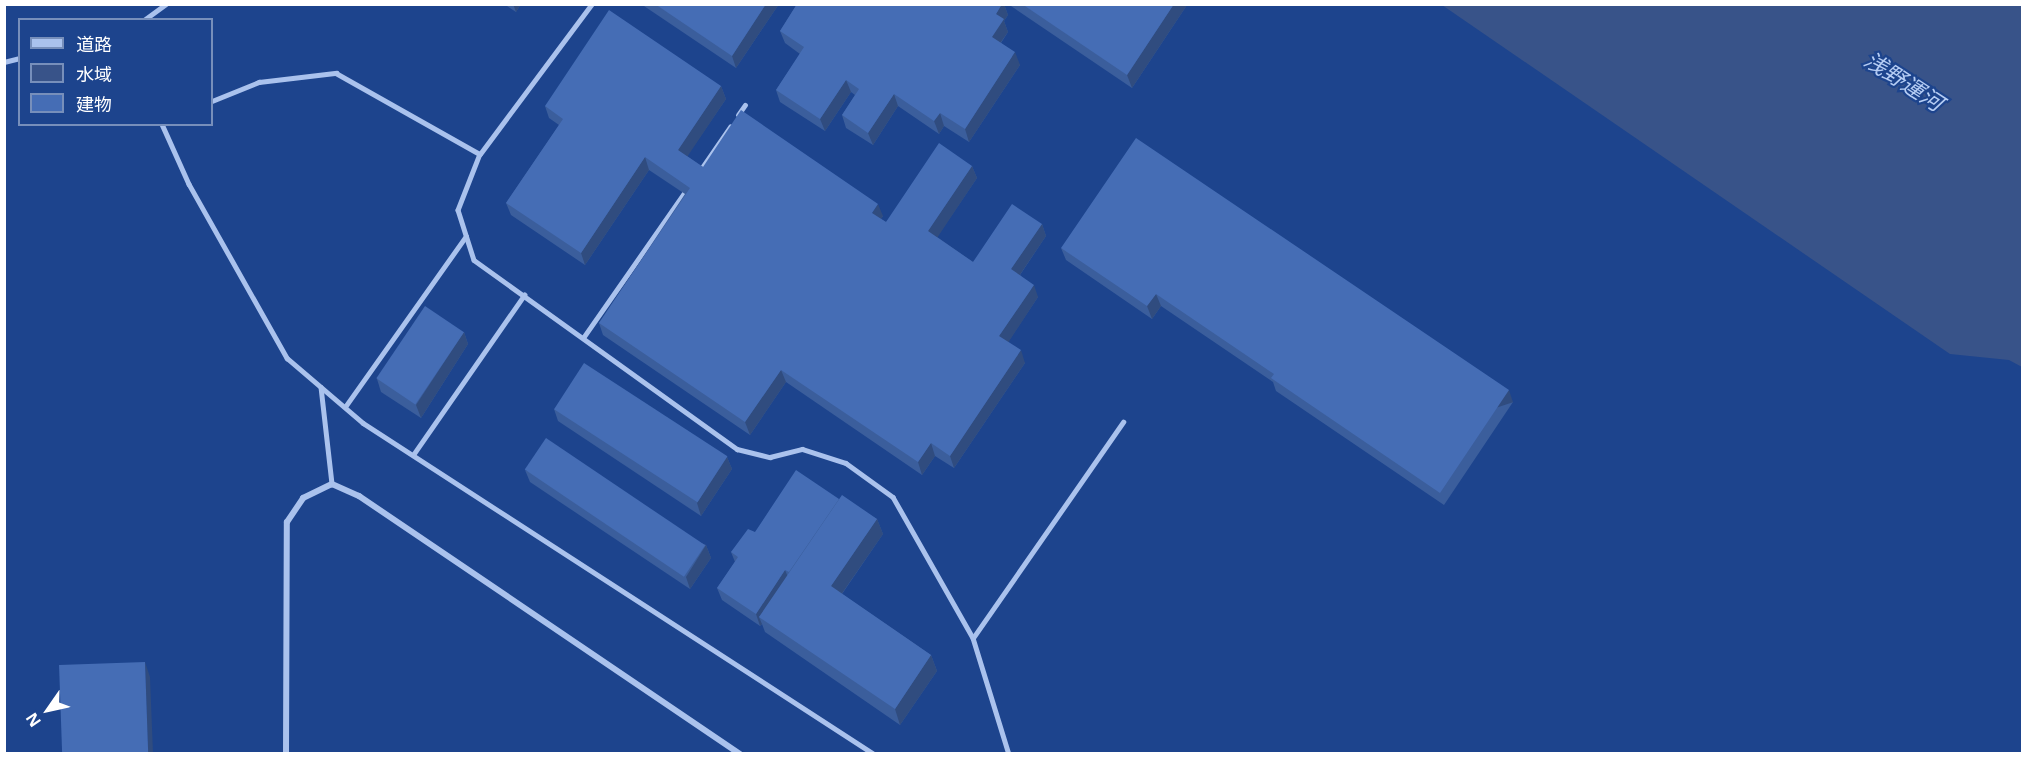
<!DOCTYPE html>
<html>
<head>
<meta charset="utf-8">
<style>
  body { margin:0 }
  #map { position:relative; width:2027px; height:758px; overflow:hidden; background:#1d448d; font-family:"Noto Sans","Noto Sans JP",sans-serif }
  div>[style] { position:absolute }
  .water>* { inset:0; background:#385389 }
  .service>* { height:4.5px; margin:-2.25px; padding:0 2.25px; transform-origin:2.25px; border-radius:2.25px; background:#aac2ed }
  .minor>* { height:6px; margin:-3px; padding:0 3px; transform-origin:3px; border-radius:3px; background:#aac2ed }
  .wall>* { inset:0; background:#3b5e9c }
  .shaded-wall>* { inset:0; background:#304c7f; transform-origin:0 0 }
  .building>* { inset:0; background:#456db5; transform-origin:0 0 }
  span { translate:-50% -50%; white-space:nowrap; text-align:center; line-height:1.15; -webkit-text-stroke:4.5px #1d448d; paint-order:stroke }
  .water-label { font-size:22px; color:#b6cdf4; font-style:italic }
  .frame { position:absolute; inset:0; border:6px solid #fff; pointer-events:none }
  .legend { position:absolute; left:18px; top:18px; width:195px; height:108px; box-sizing:border-box; background:#1d448d; border:2px solid #778fbb; margin:0; padding:8px 10px; list-style:none; font-size:18px; color:#fff }
  .legend li { display:flex; align-items:center; gap:12px; height:30px }
  .legend b { width:30px; border:2px solid #778fbb }
  .north { position:absolute; left:18px; top:680px; width:60px; height:60px; -webkit-text-stroke:4px #1d448d; paint-order:stroke; rotate:236deg; font-size:16px; font-weight:700; line-height:24px; text-align:center; color:#fff }
  .north::after { content:''; display:block; margin:auto; width:21px; height:27px; background:#fff; clip-path:polygon(50% 0,100% 100%,50% 72%,0 100%) }
</style>
</head>
<body>
<div id="map">
  <div class="water">
    <div style="clip-path:polygon(1442px 5px,2022px 5px,2022px 367px,2009px 360px,1950px 354px)"></div>
  </div>
  <div class="service">
    <div style="left:144px;top:20px;width:27px;rotate:-36deg"></div>
    <div style="left:4px;top:62px;width:16px;rotate:-14deg"></div>
    <div style="left:212px;top:101px;width:51px;rotate:-22deg"></div>
    <div style="left:259px;top:82px;width:78px;rotate:-6.7deg"></div>
    <div style="left:336px;top:73px;width:165px;rotate:29.4deg"></div>
    <div style="left:480px;top:154px;width:187px;rotate:-53.3deg"></div>
    <div style="left:738px;top:115px;width:12px;rotate:-55deg"></div>
    <div style="left:162px;top:124px;width:66px;rotate:65.8deg"></div>
    <div style="left:189px;top:184px;width:200px;rotate:60.6deg"></div>
    <div style="left:287px;top:358px;width:100px;rotate:40.5deg"></div>
    <div style="left:363px;top:423px;width:609px;rotate:32.93deg"></div>
    <div style="left:480px;top:154px;width:60px;rotate:111.4deg"></div>
    <div style="left:458px;top:210px;width:52px;rotate:72.3deg"></div>
    <div style="left:474px;top:260px;width:324px;rotate:35.7deg"></div>
    <div style="left:737px;top:449px;width:34px;rotate:14deg"></div>
    <div style="left:770px;top:457px;width:33px;rotate:-14deg"></div>
    <div style="left:802px;top:449px;width:46px;rotate:17.7deg"></div>
    <div style="left:846px;top:463px;width:58px;rotate:35.9deg"></div>
    <div style="left:893px;top:497px;width:162px;rotate:60.4deg"></div>
    <div style="left:973px;top:638px;width:121px;rotate:72.8deg"></div>
    <div style="left:699px;top:172px;width:55px;rotate:-55.4deg"></div>
    <div style="left:583px;top:338px;width:182px;rotate:-55.1deg"></div>
    <div style="left:321px;top:387px;width:98px;rotate:83.5deg"></div>
    <div style="left:345px;top:407px;width:209px;rotate:-54.7deg"></div>
    <div style="left:413px;top:455px;width:195px;rotate:-55.2deg"></div>
    <div style="left:973px;top:638px;width:263px;rotate:-55.2deg"></div>
  </div>
  <div class="minor">
    <div style="left:286px;top:754px;width:232px;rotate:-89.8deg"></div>
    <div style="left:287px;top:522px;width:29px;rotate:-56deg"></div>
    <div style="left:303px;top:498px;width:32px;rotate:-26deg"></div>
    <div style="left:332px;top:484px;width:30px;rotate:24deg"></div>
    <div style="left:359px;top:496px;width:460px;rotate:34.1deg"></div>
  </div>
  <div class="wall">
    <div style="clip-path:polygon(504px 4px,521px 4px,516px 12px)"></div>
    <div style="clip-path:polygon(641px 4px,779px 4px,736px 68px)"></div>
    <div style="clip-path:polygon(797px 4px,1004px 4px,1008px 15px,1004px 21px,1008px 32px,1001px 43px,1020px 65px,969px 142px,944px 126px,939px 134px,898px 106px,873px 145px,846px 128px,842px 115px,855px 95px,851px 92px,825px 131px,780px 102px,776px 90px,800px 54px,785px 43px,780px 31px)"></div>
    <div style="clip-path:polygon(1008px 4px,1187px 4px,1187px 5px,1132px 88px)"></div>
    <div style="clip-path:polygon(721px 86px,726px 99px,687px 156px,703px 167px,883px 216px,881px 219px,886px 222px,972px 166px,977px 178px,937px 237px,973px 262px,1042px 224px,1046px 236px,1020px 275px,1038px 297px,1008px 342px,1025px 363px,954px 468px,935px 456px,922px 475px,786px 382px,750px 435px,603px 335px,599px 323px,685px 194px,649px 170px,585px 265px,511px 215px,506px 203px,559px 125px,549px 118px,545px 106px)"></div>
    <div style="clip-path:polygon(1061px 248px,1513px 402px,1444px 505px,1276px 391px,1273px 382px,1161px 306px,1152px 319px,1066px 260px)"></div>
    <div style="clip-path:polygon(464px 332px,468px 344px,421px 418px,381px 392px,377px 379px)"></div>
    <div style="clip-path:polygon(554px 409px,727px 457px,732px 469px,701px 516px,558px 421px)"></div>
    <div style="clip-path:polygon(525px 470px,706px 545px,711px 558px,690px 589px,530px 482px)"></div>
    <div style="clip-path:polygon(839px 499px,877px 519px,883px 534px,842px 594px,931px 655px,937px 671px,900px 725px,765px 632px,762px 624px,760px 626px,722px 600px,717px 588px,735px 562px,731px 552px,755px 532px)"></div>
  </div>
  <div class="shaded-wall">
    <div style="clip-path:polygon(513px 4px,521px 4px,516px 12px)"></div>
    <div style="clip-path:polygon(766px 4px,779px 4px,736px 68px,732px 56px)"></div>
    <div style="clip-path:polygon(1002px 4px,1004px 4px,1008px 15px,1004px 21px,1008px 32px,996px 49px,992px 37px,996px 14px)"></div>
    <div style="clip-path:polygon(1174px 4px,1187px 5px,1132px 88px,1127px 75px)"></div>
    <div style="clip-path:polygon(1015px 52px,1020px 65px,969px 142px,965px 129px)"></div>
    <div style="clip-path:polygon(846px 80px,851px 92px,825px 131px,820px 119px)"></div>
    <div style="clip-path:polygon(721px 86px,726px 99px,683px 163px,678px 150px)"></div>
    <div style="clip-path:polygon(894px 94px,898px 106px,873px 145px,868px 133px)"></div>
    <div style="clip-path:polygon(940px 113px,944px 126px,939px 134px,934px 121px)"></div>
    <div style="clip-path:polygon(645px 157px,649px 170px,585px 265px,581px 253px)"></div>
    <div style="clip-path:polygon(972px 166px,977px 178px,933px 244px,928px 231px)"></div>
    <div style="clip-path:polygon(878px 204px,883px 216px,877px 225px,872px 213px)"></div>
    <div style="clip-path:polygon(1042px 224px,1046px 236px,1015px 282px,1011px 269px)"></div>
    <div style="clip-path:polygon(1034px 285px,1038px 297px,1004px 349px,999px 336px)"></div>
    <div style="clip-path:polygon(1156px 294px,1161px 306px,1152px 319px,1147px 306px)"></div>
    <div style="clip-path:polygon(464px 332px,468px 344px,421px 418px,416px 405px)"></div>
    <div style="clip-path:polygon(1021px 350px,1025px 363px,954px 468px,950px 456px)"></div>
    <div style="clip-path:polygon(781px 370px,786px 382px,750px 435px,745px 422px)"></div>
    <div style="left:1509px;top:390px;width:13px;height:124px;rotate:72deg"></div>
    <div style="clip-path:polygon(931px 443px,935px 456px,922px 475px,918px 462px)"></div>
    <div style="clip-path:polygon(727px 457px,732px 469px,701px 516px,697px 503px)"></div>
    <div style="clip-path:polygon(877px 519px,883px 534px,836px 602px,831px 586px)"></div>
    <div style="clip-path:polygon(706px 545px,711px 558px,690px 589px,686px 577px)"></div>
    <div style="clip-path:polygon(785px 570px,790px 582px,759px 617px,762px 624px,760px 626px,756px 614px)"></div>
    <div style="clip-path:polygon(931px 655px,937px 671px,900px 725px,895px 709px)"></div>
    <div style="clip-path:polygon(145px 662px,150px 677px,153px 753px,148px 753px)"></div>
  </div>
  <div class="building">
    <div style="clip-path:polygon(655px 4px,766px 4px,732px 56px)"></div>
    <div style="clip-path:polygon(797px 4px,1002px 4px,996px 14px,1004px 19px,992px 37px,1015px 52px,965px 129px,940px 113px,934px 121px,894px 94px,868px 133px,842px 115px,859px 89px,846px 80px,820px 119px,776px 90px,804px 47px,780px 31px)"></div>
    <div style="clip-path:polygon(1022px 4px,1174px 4px,1127px 75px)"></div>
    <div style="clip-path:polygon(609px 10px,721px 86px,678px 150px,703px 167px,741px 110px,878px 204px,872px 213px,886px 222px,939px 143px,972px 166px,928px 231px,973px 262px,1012px 204px,1042px 224px,1011px 269px,1034px 285px,999px 336px,1021px 350px,950px 456px,931px 443px,918px 462px,781px 370px,745px 422px,599px 323px,690px 188px,645px 157px,581px 253px,506px 203px,563px 119px,545px 106px)"></div>
    <div style="clip-path:polygon(1136px 138px,1509px 390px,1440px 493px,1271px 378px,1274px 374px,1156px 294px,1147px 306px,1061px 248px)"></div>
    <div style="left:425px;top:306px;width:47px;height:87px;rotate:34deg"></div>
    <div style="left:584px;top:363px;width:171px;height:55px;rotate:33deg"></div>
    <div style="left:546px;top:438px;width:192px;height:38px;rotate:34deg"></div>
    <div style="clip-path:polygon(796px 470px,839px 499px,789px 572px,785px 570px,756px 614px,717px 588px,738px 557px,731px 552px,748px 529px,755px 532px)"></div>
    <div style="clip-path:polygon(842px 495px,877px 519px,831px 586px,931px 655px,895px 709px,759px 617px)"></div>
    <div style="left:145px;top:662px;width:91px;height:86px;rotate:88deg"></div>
  </div>
  <div class="water-label">
    <span style="left:1904px;top:81px;rotate:33deg">浅野運河</span>
  </div>
  <div class="frame"></div>
  <ul class="legend">
  <li><b style="height:8px;background:#aac2ed"></b>道路</li>
  <li><b style="height:16px;background:#385389"></b>水域</li>
  <li><b style="height:16px;background:#456db5"></b>建物</li>
  </ul>
  <div class="north">N</div>
</div>
</body>
</html>
